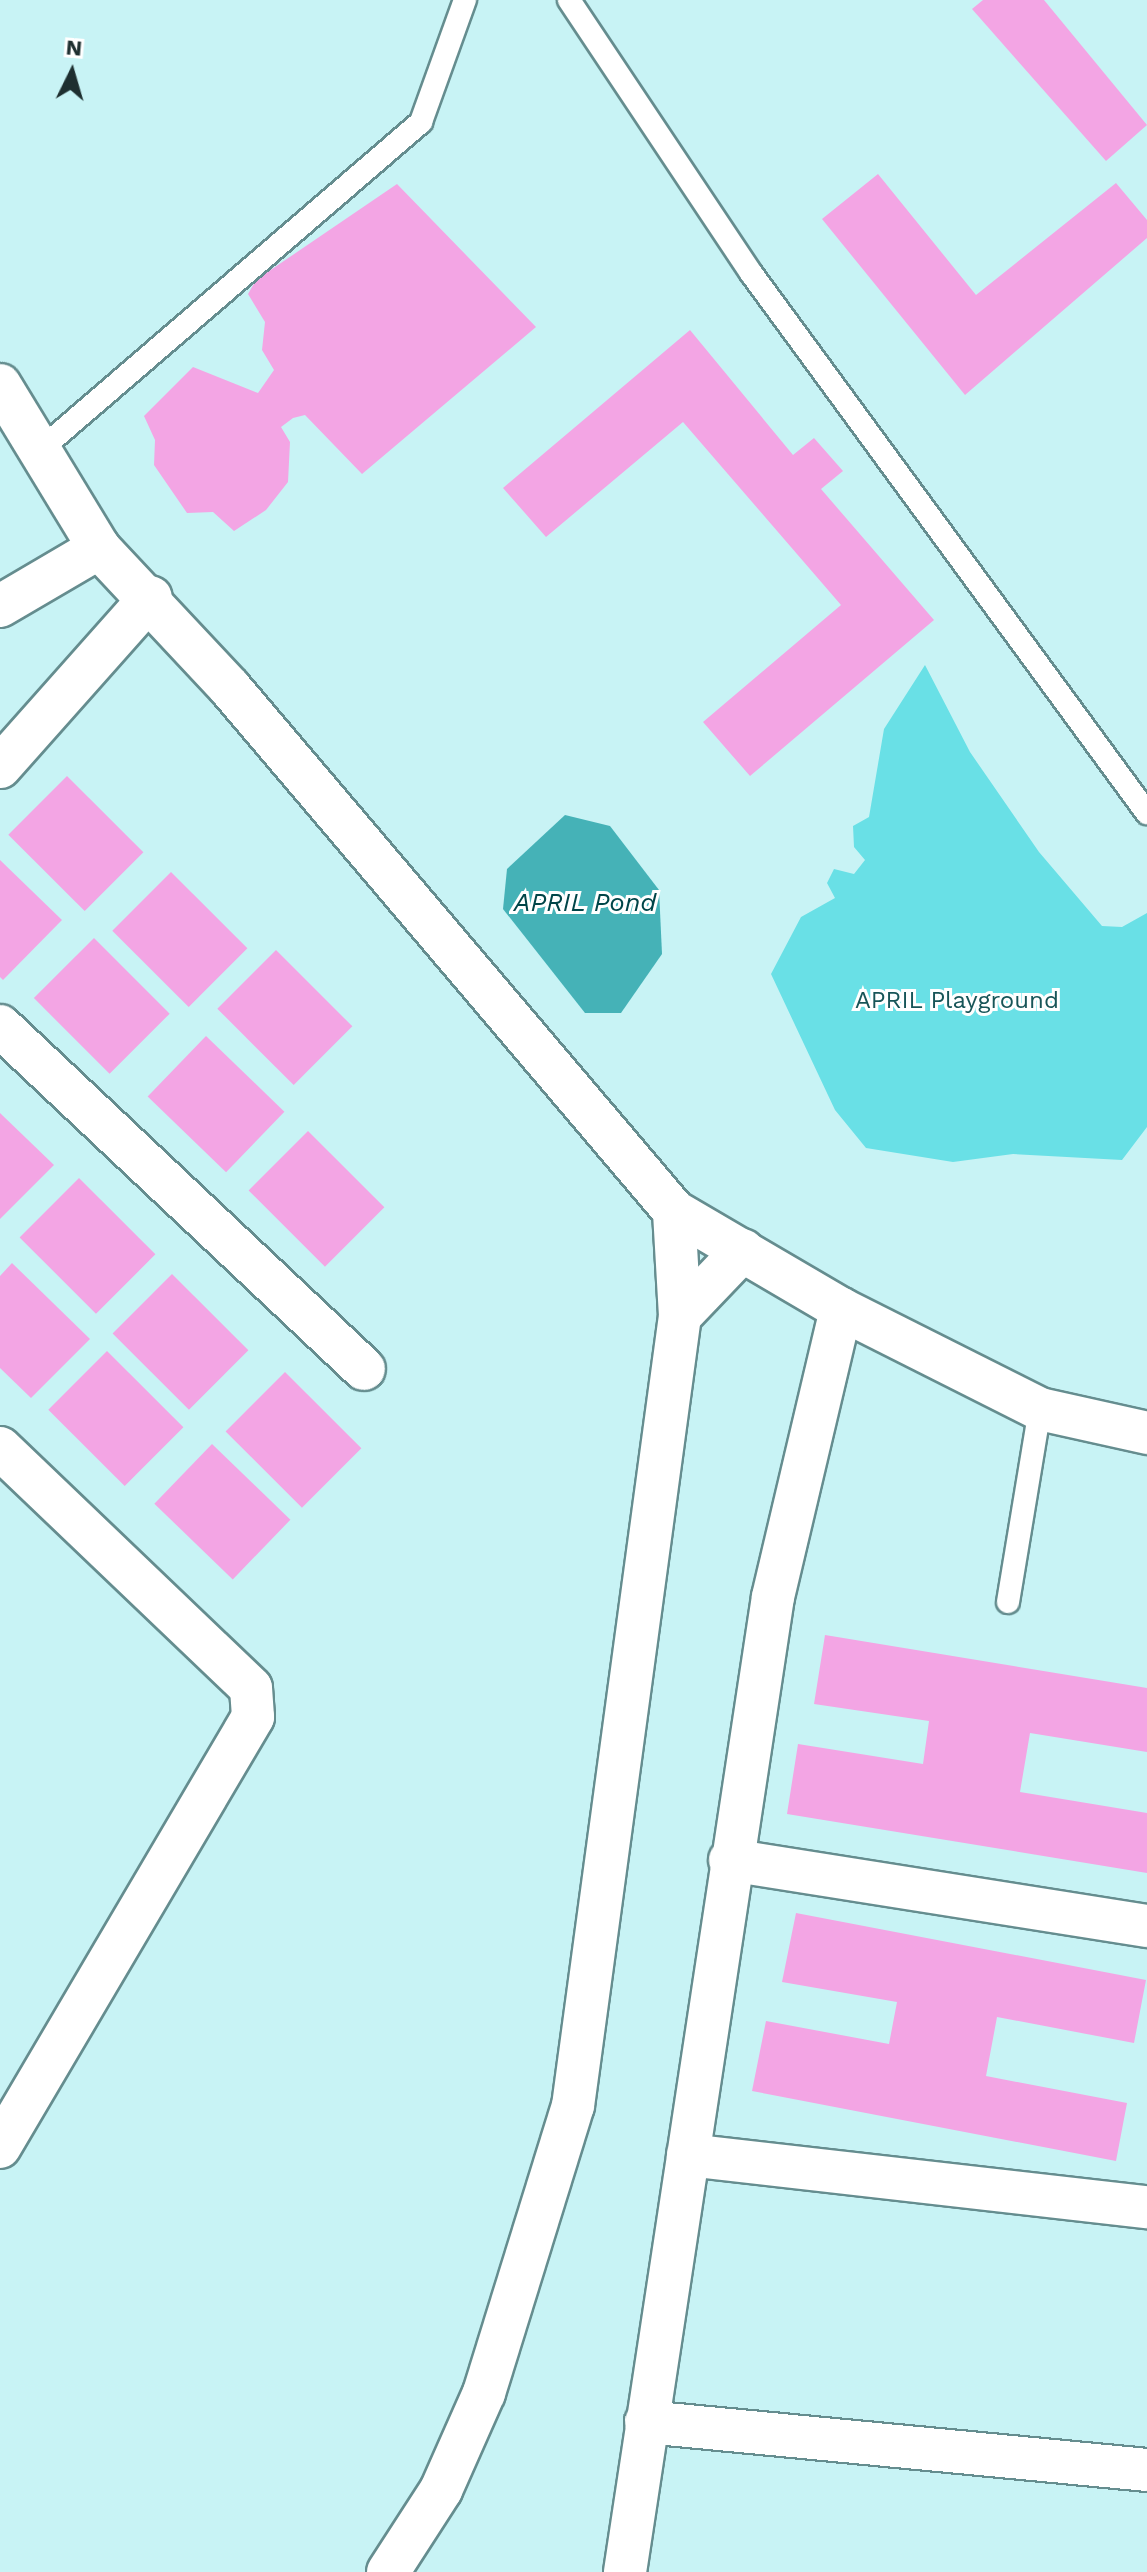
<!DOCTYPE html>
<html>
<head>
<meta charset="utf-8">
<style>
  body { margin:0 }
  #map { position:relative; width:1147px; height:2572px; overflow:hidden; background:#c8f3f5; font-family:"Work Sans",sans-serif }
  div>[style] { position:absolute }
  .green>* { inset:0; background:#69e0e6 }
  .water>* { inset:0; background:#45b2b7 }
  .building>* { inset:0; background:#f3a5e4; transform-origin:0 0 }
  .roads { filter:drop-shadow(2px 0 #658d8f) drop-shadow(-2px 0 #658d8f) drop-shadow(0 2px #658d8f) drop-shadow(0 -2px #658d8f) }
  .service>* { height:22px; margin:-11px; padding:0 11px; transform-origin:11px; border-radius:11px; background:#fff }
  .minor>* { height:42px; margin:-21px; padding:0 21px; transform-origin:21px; border-radius:21px; background:#fff }
  span { translate:-50% -50%; white-space:nowrap; text-align:center; line-height:1.15; -webkit-text-stroke:6px #fff; paint-order:stroke }
  .park-label { font-size:24px; color:#175558 }
  .water-label { font-size:26px; color:#004548; font-style:italic }
  .north { position:absolute; left:32px; top:32px; width:80px; height:80px; -webkit-text-stroke:6px #fff; paint-order:stroke; rotate:5deg; font-size:22px; font-weight:700; line-height:32px; text-align:center; color:#1e2f30 }
  .north::after { content:''; display:block; margin:auto; width:28px; height:36px; background:#1e2f30; clip-path:polygon(50% 0,100% 100%,50% 72%,0 100%) }
</style>
</head>
<body>
<div id="map">
  <div class="green">
    <div style="clip-path:polygon(925px 665px,970px 752px,1039px 852px,1102px 926px,1122px 927px,1147px 913px,1147px 1127px,1122px 1160px,1013px 1154px,953px 1162px,866px 1148px,835px 1110px,771px 974px,801px 917px,835px 898px,827px 883px,834px 869px,854px 874px,865px 860px,854px 847px,853px 826px,869px 817px,884px 729px)"></div>
  </div>
  <div class="water">
    <div style="clip-path:polygon(565px 815px,610px 826px,659px 890px,662px 954px,621px 1013px,585px 1013px,503px 909px,507px 869px)"></div>
  </div>
  <div class="building">
    <div style="clip-path:polygon(983px 0,1044px 0,1147px 125px,1106px 161px,972px 9px)"></div>
    <div style="clip-path:polygon(878px 174px,976px 295px,1116px 183px,1147px 220px,1147px 238px,965px 395px,822px 219px)"></div>
    <div style="clip-path:polygon(397px 184px,536px 327px,362px 474px,305px 415px,293px 418px,281px 427px,290px 442px,288px 482px,266px 510px,234px 531px,213px 512px,187px 513px,154px 465px,155px 440px,144px 416px,193px 367px,258px 393px,274px 370px,262px 350px,265px 322px,248px 294px,256px 280px)"></div>
    <div style="clip-path:polygon(690px 330px,793px 455px,814px 438px,843px 471px,821px 489px,934px 620px,750px 776px,703px 722px,841px 605px,683px 422px,546px 537px,503px 488px)"></div>
    <div style="left:67px;top:776px;width:108px;height:83px;rotate:45deg"></div>
    <div style="clip-path:polygon(0 860px,62px 920px,3px 980px,0 977px)"></div>
    <div style="left:171px;top:872px;width:108px;height:83px;rotate:45deg"></div>
    <div style="left:94px;top:938px;width:107px;height:85px;rotate:45deg"></div>
    <div style="left:276px;top:950px;width:108px;height:83px;rotate:45deg"></div>
    <div style="left:206px;top:1036px;width:109px;height:84px;rotate:44deg"></div>
    <div style="clip-path:polygon(0 1113px,54px 1165px,0 1219px)"></div>
    <div style="left:308px;top:1131px;width:108px;height:84px;rotate:45deg"></div>
    <div style="left:79px;top:1178px;width:108px;height:84px;rotate:45deg"></div>
    <div style="clip-path:polygon(12px 1263px,90px 1339px,31px 1398px,0 1368px,0 1276px)"></div>
    <div style="left:172px;top:1274px;width:108px;height:84px;rotate:45deg"></div>
    <div style="left:107px;top:1351px;width:108px;height:83px;rotate:45deg"></div>
    <div style="left:285px;top:1372px;width:108px;height:84px;rotate:45deg"></div>
    <div style="left:212px;top:1444px;width:109px;height:83px;rotate:44deg"></div>
    <div style="clip-path:polygon(825px 1635px,1147px 1688px,1147px 1752px,1030px 1733px,1020px 1792px,1147px 1813px,1147px 1873px,787px 1814px,798px 1744px,923px 1764px,929px 1721px,814px 1704px)"></div>
    <div style="clip-path:polygon(796px 1913px,1146px 1980px,1134px 2043px,997px 2017px,986px 2076px,1127px 2103px,1116px 2161px,752px 2091px,766px 2021px,889px 2044px,897px 2002px,782px 1982px)"></div>
  </div>
  <div class="roads">
    <div class="service">
      <div style="left:569px;top:0;width:328px;rotate:56.3deg"></div>
      <div style="left:751px;top:273px;width:670px;rotate:53.75deg"></div>
      <div style="left:40px;top:450px;width:503px;rotate:-40.72deg"></div>
      <div style="left:421px;top:122px;width:130px;rotate:-70.2deg"></div>
      <div style="left:1008px;top:1602px;width:196px;rotate:-80.6deg"></div>
    </div>
    <div class="minor">
      <div style="left:0;top:385px;width:191px;rotate:58.7deg"></div>
      <div style="left:99px;top:548px;width:192px;rotate:46.9deg"></div>
      <div style="left:230px;top:688px;width:686px;rotate:49.67deg"></div>
      <div style="left:674px;top:1211px;width:194px;rotate:30.4deg"></div>
      <div style="left:841px;top:1309px;width:223px;rotate:26.7deg"></div>
      <div style="left:1040px;top:1409px;width:110px;rotate:12.6deg"></div>
      <div style="left:0;top:606px;width:115px;rotate:-30.4deg"></div>
      <div style="left:0;top:767px;width:227px;rotate:-48.4deg"></div>
      <div style="left:0;top:1026px;width:500px;rotate:43.3deg"></div>
      <div style="left:680px;top:1316px;width:91px;rotate:-46.3deg"></div>
      <div style="left:0;top:1448px;width:347px;rotate:43.7deg"></div>
      <div style="left:251px;top:1688px;width:29px;rotate:86deg"></div>
      <div style="left:253px;top:1717px;width:499px;rotate:120.5deg"></div>
      <div style="left:730px;top:1860px;width:422px;rotate:9deg"></div>
      <div style="left:688px;top:2155px;width:462px;rotate:6.5deg"></div>
      <div style="left:646px;top:2422px;width:503px;rotate:5.47deg"></div>
      <div style="left:388px;top:2572px;width:98px;rotate:-57.1deg"></div>
      <div style="left:441px;top:2490px;width:106px;rotate:-66.1deg"></div>
      <div style="left:484px;top:2393px;width:300px;rotate:-72.8deg"></div>
      <div style="left:573px;top:2106px;width:797px;rotate:-82.29deg"></div>
      <div style="left:680px;top:1316px;width:105px;rotate:-93.3deg"></div>
      <div style="left:625px;top:2572px;width:986px;rotate:-81.37deg"></div>
      <div style="left:773px;top:1597px;width:296px;rotate:-76.7deg"></div>
    </div>
  </div>
  <div class="park-label">
    <span style="left:957px;top:1001px">APRIL Playground</span>
  </div>
  <div class="water-label">
    <span style="left:585px;top:903px">APRIL Pond</span>
  </div>
  <div class="north">N</div>
</div>
</body>
</html>
